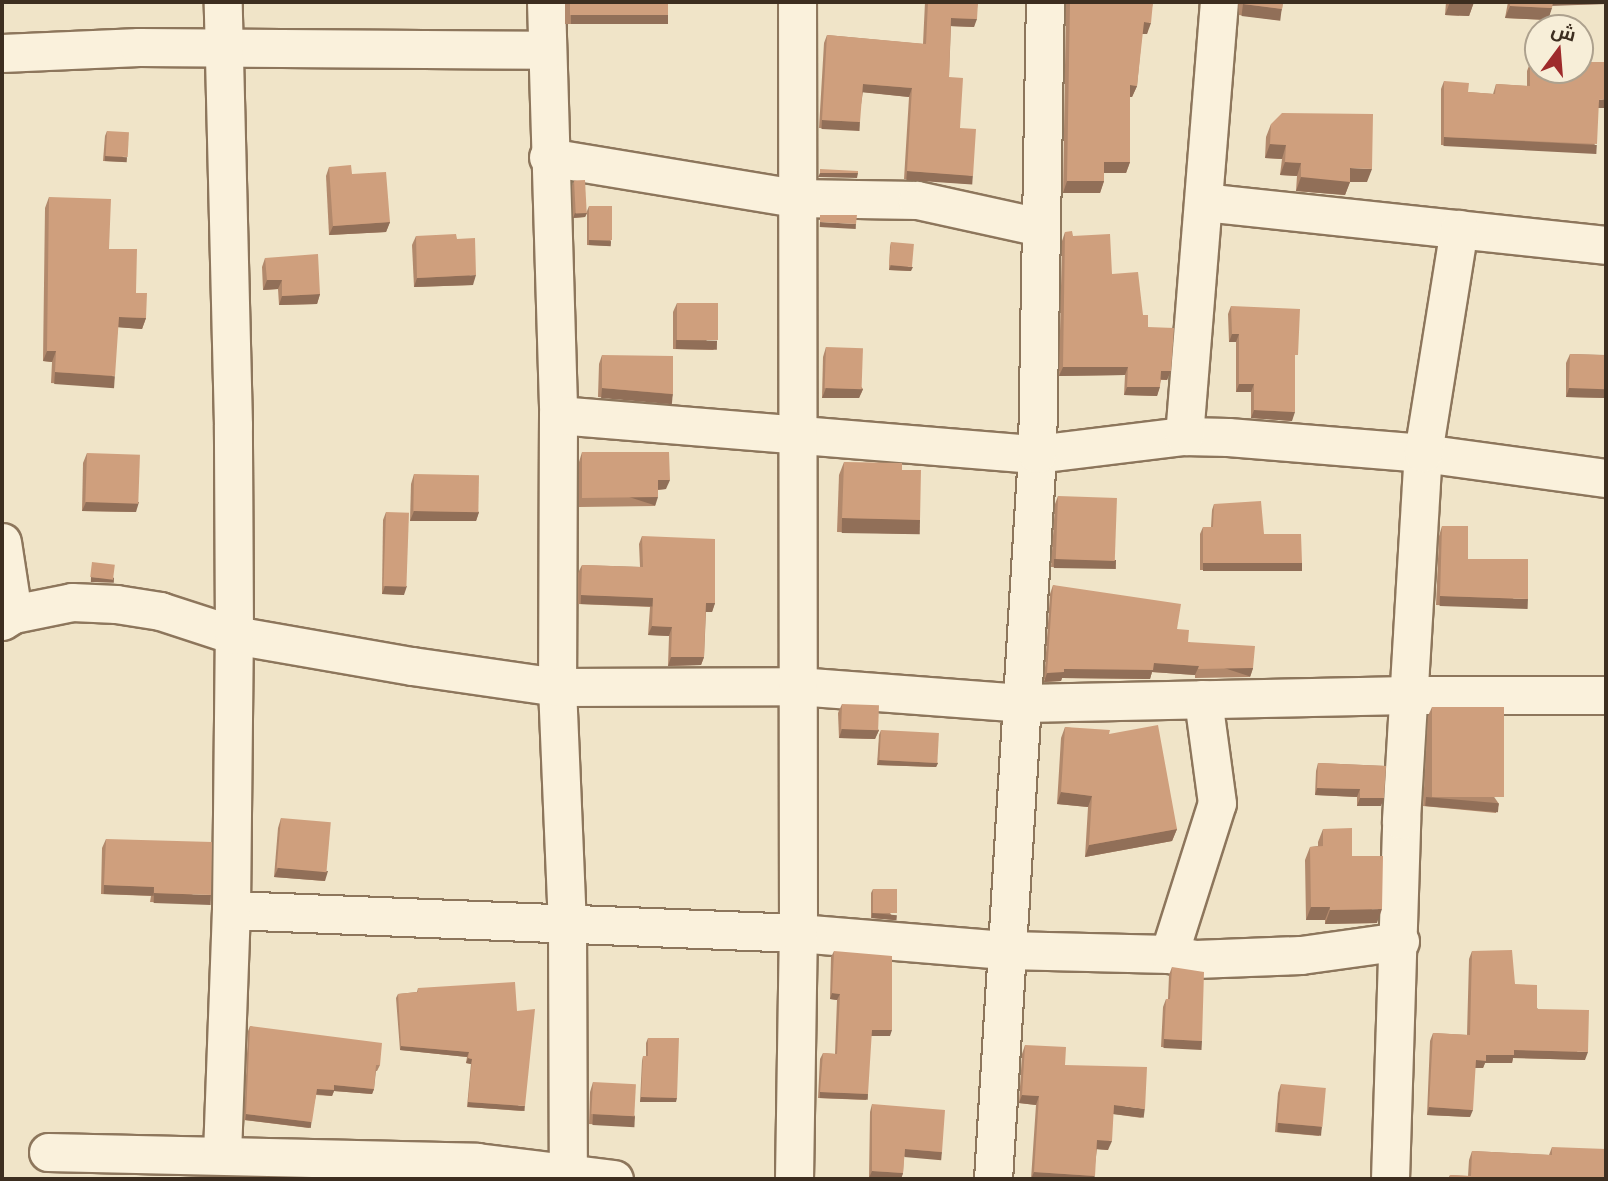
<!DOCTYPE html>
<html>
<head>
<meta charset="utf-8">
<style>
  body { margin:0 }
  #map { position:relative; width:1608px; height:1181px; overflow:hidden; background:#f0e4c8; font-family:Literata,Cairo,serif }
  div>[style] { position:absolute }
  .roads { filter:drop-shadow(2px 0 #8d765c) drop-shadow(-2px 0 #8d765c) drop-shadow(0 2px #8d765c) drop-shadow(0 -2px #8d765c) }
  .street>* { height:37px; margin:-18.5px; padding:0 18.5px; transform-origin:18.5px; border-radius:18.5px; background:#faf1dc }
  .wall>* { inset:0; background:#b2896c; transform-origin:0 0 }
  .shaded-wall>* { inset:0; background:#916f58; transform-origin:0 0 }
  .building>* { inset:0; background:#cf9f7d; transform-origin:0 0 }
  span { translate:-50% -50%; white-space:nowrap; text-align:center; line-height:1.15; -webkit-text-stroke:5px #f7eed8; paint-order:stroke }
  .frame { position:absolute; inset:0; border:4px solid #3d2e20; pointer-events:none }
  .north { position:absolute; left:1524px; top:14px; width:70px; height:70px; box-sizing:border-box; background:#f7eed8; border:2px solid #ada18e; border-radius:50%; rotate:16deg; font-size:19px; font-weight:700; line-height:28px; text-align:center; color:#3d2e20 }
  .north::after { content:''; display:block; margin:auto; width:24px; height:32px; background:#9e2a2b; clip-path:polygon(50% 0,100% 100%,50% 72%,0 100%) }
</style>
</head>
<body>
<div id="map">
  <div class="roads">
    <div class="street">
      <div style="left:546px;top:2px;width:413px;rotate:88.3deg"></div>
      <div style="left:558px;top:415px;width:272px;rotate:90.2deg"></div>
      <div style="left:557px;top:687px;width:237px;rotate:87.6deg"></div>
      <div style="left:567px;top:924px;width:255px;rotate:89.8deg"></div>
      <div style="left:2px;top:53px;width:137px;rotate:-2.5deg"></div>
      <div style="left:139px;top:47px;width:407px;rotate:0.4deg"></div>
      <div style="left:548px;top:157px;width:252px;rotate:9.4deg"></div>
      <div style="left:797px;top:198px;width:120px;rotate:1deg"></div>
      <div style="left:917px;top:200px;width:126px;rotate:12.4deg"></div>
      <div style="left:1204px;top:202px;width:404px;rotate:6.1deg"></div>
      <div style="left:558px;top:415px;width:481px;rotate:4.7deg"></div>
      <div style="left:1037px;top:454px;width:148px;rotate:-7deg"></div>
      <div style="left:1184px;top:436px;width:44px;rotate:1.3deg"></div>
      <div style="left:1228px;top:437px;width:196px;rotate:4.7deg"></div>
      <div style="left:1423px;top:453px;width:185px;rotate:7.8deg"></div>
      <div style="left:1184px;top:436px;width:435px;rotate:-85.4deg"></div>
      <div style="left:2px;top:542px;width:73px;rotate:81.3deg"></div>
      <div style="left:2px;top:621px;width:13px;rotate:-32deg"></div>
      <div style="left:13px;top:614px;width:60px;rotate:-11.5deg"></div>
      <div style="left:72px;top:602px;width:44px;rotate:2.6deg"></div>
      <div style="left:116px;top:604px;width:45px;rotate:9deg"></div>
      <div style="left:160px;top:611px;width:78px;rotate:18deg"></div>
      <div style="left:234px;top:635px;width:181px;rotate:9.9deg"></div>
      <div style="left:412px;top:666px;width:147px;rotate:8.2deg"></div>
      <div style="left:557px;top:687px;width:240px;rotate:-0.2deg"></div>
      <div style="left:797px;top:686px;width:225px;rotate:4.3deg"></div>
      <div style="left:1021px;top:703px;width:387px;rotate:-1.2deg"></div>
      <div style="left:1408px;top:695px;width:198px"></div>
      <div style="left:231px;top:910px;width:567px;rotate:2.32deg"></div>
      <div style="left:798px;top:933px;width:210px;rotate:4.7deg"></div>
      <div style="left:1007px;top:950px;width:162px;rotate:1.4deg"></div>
      <div style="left:1169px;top:954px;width:26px;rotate:11deg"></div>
      <div style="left:1195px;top:959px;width:106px;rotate:-2.2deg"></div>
      <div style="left:1301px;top:955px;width:100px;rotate:-8deg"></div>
      <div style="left:1169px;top:954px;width:158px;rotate:-72.4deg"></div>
      <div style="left:1217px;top:803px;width:105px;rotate:-97.7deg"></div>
      <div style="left:48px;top:1152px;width:429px;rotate:1.3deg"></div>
      <div style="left:477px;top:1162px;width:138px;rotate:7.1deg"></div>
      <div style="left:222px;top:1154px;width:244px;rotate:-87.9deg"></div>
      <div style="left:231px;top:910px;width:275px;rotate:-89.4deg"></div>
      <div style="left:234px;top:635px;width:210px;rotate:-90.3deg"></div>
      <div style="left:233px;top:425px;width:423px;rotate:-91.4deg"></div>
      <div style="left:794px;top:1179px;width:246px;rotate:-89.1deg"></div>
      <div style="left:798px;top:933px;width:931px;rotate:-90.06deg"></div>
      <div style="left:993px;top:1179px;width:726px;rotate:-86.53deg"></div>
      <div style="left:1037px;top:454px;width:452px;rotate:-89deg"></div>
      <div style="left:1390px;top:1179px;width:359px;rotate:-88.2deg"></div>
      <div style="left:1401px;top:820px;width:368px;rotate:-86.6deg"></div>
      <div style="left:1423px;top:453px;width:227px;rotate:-80.9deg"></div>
    </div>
  </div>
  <div class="wall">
    <div style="left:565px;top:2px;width:103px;height:22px"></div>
    <div style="clip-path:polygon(925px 2px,978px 2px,974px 27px,951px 26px,949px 77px,960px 128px,970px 184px,904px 179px,909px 97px,863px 92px,857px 130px,819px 128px,824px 43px,827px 35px,923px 44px)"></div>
    <div style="clip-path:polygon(1066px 2px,1153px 2px,1147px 34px,1142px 34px,1137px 86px,1132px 97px,1130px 97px,1130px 162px,1126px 173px,1104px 173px,1104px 181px,1100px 193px,1063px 193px)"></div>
    <div style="clip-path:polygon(1238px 2px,1283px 2px,1282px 9px,1278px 20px,1239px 15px)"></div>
    <div style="clip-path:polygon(1446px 2px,1474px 2px,1469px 16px,1445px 15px)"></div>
    <div style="clip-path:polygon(1508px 2px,1606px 2px,1606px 4px,1552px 5px,1548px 20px,1505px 18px)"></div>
    <div style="clip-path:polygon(1530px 63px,1606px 108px,1598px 108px,1594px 152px,1441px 145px,1441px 89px,1444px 81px,1468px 92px,1493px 94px,1496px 84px,1527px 86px,1527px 71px)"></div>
    <div style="clip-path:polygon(1271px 124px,1367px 182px,1350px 182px,1345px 195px,1296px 191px,1297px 176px,1280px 175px,1282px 159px,1265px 158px,1266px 137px)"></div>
    <div style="clip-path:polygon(107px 131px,126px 162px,103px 161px,105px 136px)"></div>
    <div style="clip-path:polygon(329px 167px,352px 174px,390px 222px,386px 232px,329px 235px,326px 176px)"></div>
    <div style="clip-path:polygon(574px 181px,587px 213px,585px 217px,573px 218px,572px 186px)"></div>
    <div style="clip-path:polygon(49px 197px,109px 249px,136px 293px,146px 318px,142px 329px,118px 327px,111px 387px,51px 383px,52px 362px,43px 361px,45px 208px)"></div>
    <div style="clip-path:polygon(589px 206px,611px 241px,610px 246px,587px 245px,587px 211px)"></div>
    <div style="clip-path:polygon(1065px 232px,1073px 236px,1112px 274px,1143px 315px,1148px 327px,1171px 371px,1167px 380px,1161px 380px,1157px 396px,1124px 395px,1125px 375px,1059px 376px,1062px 241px)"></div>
    <div style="clip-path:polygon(416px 236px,457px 239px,473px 285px,414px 287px,412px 245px)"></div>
    <div style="clip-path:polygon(891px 242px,911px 271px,889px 270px,890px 247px)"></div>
    <div style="clip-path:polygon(265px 258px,320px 294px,317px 304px,279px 305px,278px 289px,263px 290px,262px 267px)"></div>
    <div style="clip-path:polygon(677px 303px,714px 350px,673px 349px,673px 312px)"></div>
    <div style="clip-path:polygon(1231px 306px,1295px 363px,1292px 421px,1251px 418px,1251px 392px,1236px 392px,1236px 342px,1229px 342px,1228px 314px)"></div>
    <div style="clip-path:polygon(826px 347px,863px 389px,859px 398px,822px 398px,823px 357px)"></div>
    <div style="clip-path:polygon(1570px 354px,1606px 355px,1606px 398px,1566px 397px,1566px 363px)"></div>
    <div style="clip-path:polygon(602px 355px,673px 394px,670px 403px,598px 397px,599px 364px)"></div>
    <div style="clip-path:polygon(582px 452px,666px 489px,658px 490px,655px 506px,579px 507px,579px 462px)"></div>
    <div style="clip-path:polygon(87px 453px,136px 512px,82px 511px,83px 463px)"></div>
    <div style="clip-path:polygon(844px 462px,902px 470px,920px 520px,915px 534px,837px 532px,839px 475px)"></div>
    <div style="clip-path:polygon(414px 474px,479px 512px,476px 521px,410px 521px,411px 484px)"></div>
    <div style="clip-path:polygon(1058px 496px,1113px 568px,1051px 567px,1055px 504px)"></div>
    <div style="clip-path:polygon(1214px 504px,1264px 534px,1302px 563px,1300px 570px,1200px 570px,1200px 534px,1203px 527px,1211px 527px,1212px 510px)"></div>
    <div style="clip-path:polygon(386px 512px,404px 595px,382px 594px,383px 520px)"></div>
    <div style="clip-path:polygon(1442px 526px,1468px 559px,1524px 608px,1436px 605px,1439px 536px)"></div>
    <div style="clip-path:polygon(642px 536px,715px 603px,712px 612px,706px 612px,704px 657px,701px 665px,668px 666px,669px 636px,648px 635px,650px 607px,578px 604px,578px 573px,582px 565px,640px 567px,639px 544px)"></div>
    <div style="clip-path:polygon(1053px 585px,1177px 629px,1188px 642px,1253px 668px,1250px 677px,1195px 678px,1195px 675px,1152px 672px,1150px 679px,1062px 678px,1061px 681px,1044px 682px,1050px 594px)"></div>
    <div style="clip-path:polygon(842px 704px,879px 730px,875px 739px,839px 738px,838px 713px)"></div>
    <div style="clip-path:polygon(1432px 707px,1499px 804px,1496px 813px,1423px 806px,1428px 716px)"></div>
    <div style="clip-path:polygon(1065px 727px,1109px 734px,1177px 829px,1172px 841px,1085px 857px,1088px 807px,1057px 804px,1061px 738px)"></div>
    <div style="clip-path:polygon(881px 730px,938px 763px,936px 767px,877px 765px,879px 735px)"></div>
    <div style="clip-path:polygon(1318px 763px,1386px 766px,1381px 806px,1357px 806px,1357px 797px,1315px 795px,1316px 771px)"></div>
    <div style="clip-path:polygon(281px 818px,325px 881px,274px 877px,278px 828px)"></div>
    <div style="clip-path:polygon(1323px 829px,1352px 856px,1377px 923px,1325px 924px,1325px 920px,1306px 920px,1305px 860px,1310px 847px,1318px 846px,1318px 842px)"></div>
    <div style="clip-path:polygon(106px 839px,207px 904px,150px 902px,151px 896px,101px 894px,102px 848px)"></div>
    <div style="clip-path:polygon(873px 889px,895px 920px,871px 918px,871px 893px)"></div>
    <div style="clip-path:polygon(834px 951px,890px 1036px,871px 1036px,866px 1100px,818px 1098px,820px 1059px,823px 1053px,835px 1054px,837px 1000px,830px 999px,831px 957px)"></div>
    <div style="clip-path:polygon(1472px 951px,1515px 984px,1585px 1060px,1513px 1058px,1512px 1063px,1485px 1063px,1483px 1068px,1475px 1068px,1470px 1117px,1427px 1115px,1430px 1041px,1433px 1033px,1467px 1035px,1469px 959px)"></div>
    <div style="clip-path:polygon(1172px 967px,1202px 1041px,1199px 1049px,1161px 1047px,1163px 1007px,1166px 999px,1168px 999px,1169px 975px)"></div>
    <div style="clip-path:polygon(418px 988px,523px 1111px,467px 1107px,471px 1064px,466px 1063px,467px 1057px,400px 1050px,396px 998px,398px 994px,417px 992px)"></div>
    <div style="clip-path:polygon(250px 1026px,380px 1065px,377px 1071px,376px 1071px,374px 1089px,372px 1094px,334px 1091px,332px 1096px,316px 1095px,309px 1128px,244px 1120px,248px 1031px)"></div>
    <div style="clip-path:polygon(648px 1038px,676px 1102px,640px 1102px,642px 1061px,643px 1056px,646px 1056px,646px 1043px)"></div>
    <div style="clip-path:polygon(1025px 1045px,1065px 1065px,1142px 1118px,1113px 1114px,1108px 1150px,1097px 1149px,1093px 1179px,1031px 1179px,1036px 1105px,1019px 1103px,1022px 1054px)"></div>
    <div style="clip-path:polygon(593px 1082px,635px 1116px,632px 1126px,589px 1124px,590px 1092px)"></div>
    <div style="clip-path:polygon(1281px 1084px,1322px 1127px,1319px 1136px,1275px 1132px,1278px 1093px)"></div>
    <div style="clip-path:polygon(872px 1104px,942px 1152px,939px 1159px,904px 1156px,903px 1173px,901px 1179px,869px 1178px,870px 1112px)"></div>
    <div style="clip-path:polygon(1552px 1147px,1606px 1179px,1448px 1179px,1450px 1175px,1468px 1176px,1469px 1160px,1472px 1151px,1549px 1155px)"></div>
  </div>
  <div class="shaded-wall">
    <div style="clip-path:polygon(1450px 2px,1474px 2px,1469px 16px,1445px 15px)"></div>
    <div style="clip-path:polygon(1550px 2px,1606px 2px,1606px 4px,1549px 6px)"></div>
    <div style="left:1243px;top:4px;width:39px;height:12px;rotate:7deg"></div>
    <div style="clip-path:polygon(1510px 6px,1552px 8px,1548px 20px,1505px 18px)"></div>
    <div style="left:571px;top:15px;width:97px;height:9px"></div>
    <div style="clip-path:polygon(951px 18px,977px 19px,974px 27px,948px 26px)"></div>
    <div style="clip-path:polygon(1144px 22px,1151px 23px,1147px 34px,1140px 34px)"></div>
    <div style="clip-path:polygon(863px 84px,912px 88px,909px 97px,860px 92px)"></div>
    <div style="clip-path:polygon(1130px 85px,1137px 86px,1132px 97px,1125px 97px)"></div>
    <div style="clip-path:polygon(1606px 99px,1606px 108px,1596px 108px,1599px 100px)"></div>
    <div style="left:822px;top:120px;width:38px;height:9px;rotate:3deg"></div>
    <div style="left:1444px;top:137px;width:153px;height:9px;rotate:3deg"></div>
    <div style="clip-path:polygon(1270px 144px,1286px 145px,1282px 159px,1265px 158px)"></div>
    <div style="left:105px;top:156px;width:22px;height:5px;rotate:3deg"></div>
    <div style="clip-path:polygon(1104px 162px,1130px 162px,1126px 173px,1100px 173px)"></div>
    <div style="clip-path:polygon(1285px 162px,1301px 163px,1297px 176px,1280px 175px)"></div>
    <div style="clip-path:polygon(1350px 168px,1372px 169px,1367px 182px,1349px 182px,1350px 182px,1345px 195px,1296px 191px,1301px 177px)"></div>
    <div style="left:907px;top:171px;width:66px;height:9px;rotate:4deg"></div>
    <div style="clip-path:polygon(820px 173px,858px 173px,857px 178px,818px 177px)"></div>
    <div style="clip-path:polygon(1067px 181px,1104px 181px,1100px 193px,1063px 193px)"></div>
    <div style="clip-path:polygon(575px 213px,587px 213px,585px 217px,573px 218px)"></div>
    <div style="clip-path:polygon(390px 222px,386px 232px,329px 235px,333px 226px)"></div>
    <div style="left:820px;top:222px;width:36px;height:5px;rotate:3deg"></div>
    <div style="left:589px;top:240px;width:22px;height:5px;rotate:3deg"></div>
    <div style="clip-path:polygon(891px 265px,913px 267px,911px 271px,889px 270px)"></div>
    <div style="clip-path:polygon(476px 275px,473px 285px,414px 287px,417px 278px)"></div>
    <div style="clip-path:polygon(267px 280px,282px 280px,278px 289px,263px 290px)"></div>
    <div style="clip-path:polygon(320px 294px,317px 304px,279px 305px,282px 296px)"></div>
    <div style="clip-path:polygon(119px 317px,146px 318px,142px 329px,115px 327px)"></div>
    <div style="clip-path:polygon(1232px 334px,1239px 334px,1236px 342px,1229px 342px)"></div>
    <div style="left:676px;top:340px;width:41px;height:9px;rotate:1deg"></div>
    <div style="clip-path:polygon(47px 351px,56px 351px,52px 362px,43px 361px)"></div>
    <div style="clip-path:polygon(1063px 367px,1128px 367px,1125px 375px,1059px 376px)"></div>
    <div style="clip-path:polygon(1161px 371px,1171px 371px,1167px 380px,1158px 379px)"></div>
    <div style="left:55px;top:372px;width:60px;height:12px;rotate:4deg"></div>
    <div style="clip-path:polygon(1239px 384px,1254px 384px,1251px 392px,1236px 392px)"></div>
    <div style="clip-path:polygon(1127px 387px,1160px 387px,1157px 396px,1124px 395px)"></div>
    <div style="left:602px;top:388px;width:71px;height:10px;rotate:5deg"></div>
    <div style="clip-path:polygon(826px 388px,863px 389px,859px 398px,822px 398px)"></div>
    <div style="clip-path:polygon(1569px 388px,1606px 388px,1606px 398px,1566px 397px)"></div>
    <div style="clip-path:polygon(1254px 410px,1295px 412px,1292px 421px,1251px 418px)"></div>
    <div style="clip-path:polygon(658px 480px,670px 480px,666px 489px,655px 490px)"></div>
    <div style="left:658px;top:497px;width:9px;height:76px;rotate:108deg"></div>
    <div style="clip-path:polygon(86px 502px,139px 502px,136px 512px,82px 511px)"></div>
    <div style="clip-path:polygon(414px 511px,479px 512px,476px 521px,410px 521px)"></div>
    <div style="left:842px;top:518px;width:78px;height:15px;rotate:1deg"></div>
    <div style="left:1054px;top:559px;width:62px;height:9px;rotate:1deg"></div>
    <div style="left:1203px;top:563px;width:99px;height:8px"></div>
    <div style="left:91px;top:577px;width:23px;height:5px;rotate:2deg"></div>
    <div style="clip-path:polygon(385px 586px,407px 586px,404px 595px,382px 594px)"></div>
    <div style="left:581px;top:595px;width:72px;height:9px;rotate:2deg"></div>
    <div style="left:1440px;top:596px;width:88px;height:10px;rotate:2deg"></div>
    <div style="clip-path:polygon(706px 603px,715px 603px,712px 612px,703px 612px)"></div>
    <div style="clip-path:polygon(652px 626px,672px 627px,669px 636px,648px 635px)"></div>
    <div style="clip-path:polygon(671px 657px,704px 657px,701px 665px,668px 666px)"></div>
    <div style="clip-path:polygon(1154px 663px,1199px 666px,1195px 675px,1152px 672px,1150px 679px,1062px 678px,1061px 681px,1044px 682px,1047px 673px,1064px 669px)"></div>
    <div style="left:1253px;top:668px;width:9px;height:55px;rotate:108deg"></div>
    <div style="clip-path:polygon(842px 729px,879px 730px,875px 739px,839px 738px)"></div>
    <div style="clip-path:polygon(879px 760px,938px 763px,936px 767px,877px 765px)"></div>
    <div style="clip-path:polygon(1317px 788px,1360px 789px,1357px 797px,1315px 795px)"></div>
    <div style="clip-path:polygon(1061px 792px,1092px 796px,1088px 807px,1057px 804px)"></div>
    <div style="left:1426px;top:797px;width:73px;height:9px;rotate:5deg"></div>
    <div style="clip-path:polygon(1360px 798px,1384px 798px,1381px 806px,1357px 806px)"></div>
    <div style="clip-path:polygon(1177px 829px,1172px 841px,1085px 857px,1089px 845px)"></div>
    <div style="clip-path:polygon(278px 868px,328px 871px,325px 881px,274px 877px)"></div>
    <div style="left:104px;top:885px;width:50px;height:9px;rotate:2deg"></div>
    <div style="left:154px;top:893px;width:57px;height:10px;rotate:2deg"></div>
    <div style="clip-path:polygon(1311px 907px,1330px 907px,1325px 920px,1306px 920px)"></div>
    <div style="clip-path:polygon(1382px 909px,1377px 923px,1325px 924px,1330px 910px)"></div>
    <div style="left:872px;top:913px;width:25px;height:5px;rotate:5deg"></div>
    <div style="clip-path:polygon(832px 993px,840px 994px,837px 1000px,830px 999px)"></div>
    <div style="clip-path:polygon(872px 1030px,892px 1030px,890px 1036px,869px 1036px)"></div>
    <div style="left:1164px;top:1039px;width:38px;height:9px;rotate:3deg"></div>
    <div style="clip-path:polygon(401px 1046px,469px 1052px,467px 1057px,400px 1050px)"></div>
    <div style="clip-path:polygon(1514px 1050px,1588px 1052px,1585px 1060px,1513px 1058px,1512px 1063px,1485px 1063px,1483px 1068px,1473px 1068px,1476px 1060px,1486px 1055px)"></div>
    <div style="clip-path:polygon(468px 1058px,472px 1059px,471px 1064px,466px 1063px)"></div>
    <div style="clip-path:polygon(334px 1085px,374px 1089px,372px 1094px,334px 1091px,332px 1096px,314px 1094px,317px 1089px)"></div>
    <div style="left:820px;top:1092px;width:48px;height:6px;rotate:2deg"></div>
    <div style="clip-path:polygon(1022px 1095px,1039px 1096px,1036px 1105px,1019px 1103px)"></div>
    <div style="clip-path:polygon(641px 1097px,677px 1098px,676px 1102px,640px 1102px)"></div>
    <div style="left:468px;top:1102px;width:57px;height:5px;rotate:4deg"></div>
    <div style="left:1114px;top:1105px;width:31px;height:9px;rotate:7deg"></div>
    <div style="clip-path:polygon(1429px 1107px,1473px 1110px,1470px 1117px,1427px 1115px)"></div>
    <div style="left:246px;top:1114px;width:66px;height:6px;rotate:7deg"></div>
    <div style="left:593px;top:1114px;width:42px;height:11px;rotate:3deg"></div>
    <div style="left:1278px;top:1123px;width:44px;height:9px;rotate:5deg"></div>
    <div style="clip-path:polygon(1097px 1140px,1112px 1141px,1108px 1150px,1094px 1149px)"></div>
    <div style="left:905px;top:1149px;width:37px;height:8px;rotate:5deg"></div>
    <div style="clip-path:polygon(872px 1171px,903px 1173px,901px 1179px,869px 1178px)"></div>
    <div style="clip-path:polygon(1034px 1172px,1095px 1176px,1093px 1179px,1031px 1179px)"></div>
  </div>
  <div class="building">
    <div style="left:570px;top:2px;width:98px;height:13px"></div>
    <div style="clip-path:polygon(928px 2px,978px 2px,977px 19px,951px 18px,949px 77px,963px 78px,960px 128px,976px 129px,973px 176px,907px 171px,912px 88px,863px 84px,860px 122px,822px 120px,827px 35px,926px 44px)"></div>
    <div style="clip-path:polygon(1070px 2px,1153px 2px,1151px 23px,1144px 22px,1137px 86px,1130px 85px,1130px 162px,1104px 162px,1104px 181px,1067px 181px)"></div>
    <div style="clip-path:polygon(1243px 2px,1283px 2px,1282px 9px,1243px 4px)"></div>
    <div style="clip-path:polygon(1510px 2px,1553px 2px,1552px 8px,1510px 6px)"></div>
    <div style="clip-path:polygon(1580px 62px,1606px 62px,1606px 99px,1599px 100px,1597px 144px,1444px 137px,1444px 81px,1469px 83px,1468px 92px,1495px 94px,1496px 84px,1530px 86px,1530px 63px,1538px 63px,1538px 70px,1580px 70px)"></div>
    <div style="clip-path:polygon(1282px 113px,1373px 114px,1372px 169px,1350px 168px,1350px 182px,1301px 177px,1301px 163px,1285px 162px,1286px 145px,1270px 144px,1271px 124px)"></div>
    <div style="left:107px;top:131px;width:22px;height:25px;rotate:3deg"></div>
    <div style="clip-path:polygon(351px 165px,352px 174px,386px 172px,390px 222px,333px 226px,329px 167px)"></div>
    <div style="clip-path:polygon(820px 169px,858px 171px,858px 173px,820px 173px)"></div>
    <div style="left:585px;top:180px;width:33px;height:11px;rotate:87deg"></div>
    <div style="clip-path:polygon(49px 197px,111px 199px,109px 249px,137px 249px,136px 293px,147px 293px,146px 318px,119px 317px,115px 376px,55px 372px,56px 351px,47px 351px)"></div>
    <div style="left:589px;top:206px;width:23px;height:34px"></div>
    <div style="clip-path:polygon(820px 215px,857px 215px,856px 224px,820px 222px)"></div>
    <div style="clip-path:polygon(1072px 231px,1073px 236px,1110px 234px,1112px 274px,1138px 272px,1143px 315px,1148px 315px,1148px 327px,1174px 328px,1171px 371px,1161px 371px,1160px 387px,1127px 387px,1128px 367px,1063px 367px,1065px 232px)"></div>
    <div style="clip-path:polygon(456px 234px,457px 239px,475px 238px,476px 275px,417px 278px,416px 236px)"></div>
    <div style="left:891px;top:242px;width:23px;height:23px;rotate:5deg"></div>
    <div style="clip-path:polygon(318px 254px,320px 294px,282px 296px,282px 280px,267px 280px,265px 258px)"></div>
    <div style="left:677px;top:303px;width:41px;height:37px"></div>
    <div style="clip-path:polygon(1231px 306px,1300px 309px,1298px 355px,1295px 355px,1295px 412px,1254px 410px,1254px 384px,1239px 384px,1239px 334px,1232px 334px)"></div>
    <div style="left:826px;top:347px;width:37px;height:41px;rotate:2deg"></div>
    <div style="left:1570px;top:354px;width:36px;height:34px;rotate:2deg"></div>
    <div style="clip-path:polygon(602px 355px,673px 356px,673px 394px,602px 388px)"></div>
    <div style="clip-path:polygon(582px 452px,669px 452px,670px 480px,658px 480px,658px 497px,582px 498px)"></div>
    <div style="left:87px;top:453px;width:53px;height:49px;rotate:2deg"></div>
    <div style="clip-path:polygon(844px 462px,902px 463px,902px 470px,921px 470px,920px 520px,842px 518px)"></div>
    <div style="left:414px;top:474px;width:65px;height:37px;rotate:1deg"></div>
    <div style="left:1058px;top:496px;width:59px;height:63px;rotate:2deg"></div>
    <div style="clip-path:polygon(1261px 501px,1264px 534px,1301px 534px,1302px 563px,1203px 563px,1203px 527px,1213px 527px,1214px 504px)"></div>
    <div style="left:386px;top:512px;width:23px;height:74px;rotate:2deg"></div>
    <div style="clip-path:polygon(1442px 526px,1468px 526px,1468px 559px,1528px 559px,1528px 599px,1440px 596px)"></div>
    <div style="clip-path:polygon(642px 536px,715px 539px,715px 603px,706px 603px,704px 657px,671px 657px,672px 627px,652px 626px,653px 598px,581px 595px,582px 565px,643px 567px)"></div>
    <div style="left:92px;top:562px;width:23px;height:15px;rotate:7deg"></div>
    <div style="clip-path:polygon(1053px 585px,1181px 604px,1177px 629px,1189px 630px,1188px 642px,1255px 646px,1253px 668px,1198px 669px,1199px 666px,1154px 663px,1153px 670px,1064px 669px,1064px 672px,1047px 673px)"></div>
    <div style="left:842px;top:704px;width:37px;height:25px;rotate:2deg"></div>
    <div style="left:1432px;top:707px;width:72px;height:90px"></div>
    <div style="clip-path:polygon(1158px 725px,1177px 829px,1089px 845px,1092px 796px,1061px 792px,1065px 727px,1110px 730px,1109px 734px)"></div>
    <div style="left:881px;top:730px;width:58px;height:30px;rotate:3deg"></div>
    <div style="clip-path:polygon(1318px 763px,1386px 766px,1384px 798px,1360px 798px,1360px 789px,1317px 788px)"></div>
    <div style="left:281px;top:818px;width:50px;height:50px;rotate:5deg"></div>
    <div style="clip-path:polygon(1352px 828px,1352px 856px,1383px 856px,1382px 909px,1330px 910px,1330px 907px,1311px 907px,1310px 847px,1323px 846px,1323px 829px)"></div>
    <div style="clip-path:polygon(106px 839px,212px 842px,211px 895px,154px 893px,154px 887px,104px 885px)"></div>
    <div style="left:873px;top:889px;width:24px;height:24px"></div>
    <div style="clip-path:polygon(1512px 950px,1515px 984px,1537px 985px,1537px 1009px,1589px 1010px,1588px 1052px,1514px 1050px,1514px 1055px,1486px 1055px,1486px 1061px,1476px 1060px,1473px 1110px,1429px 1107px,1433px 1033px,1470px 1035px,1472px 951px)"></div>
    <div style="clip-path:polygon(834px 951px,892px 956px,892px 1030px,872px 1030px,868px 1094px,820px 1092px,823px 1053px,837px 1054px,840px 994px,832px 993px)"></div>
    <div style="clip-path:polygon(1172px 967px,1204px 972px,1202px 1041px,1164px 1039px,1166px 999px,1170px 999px)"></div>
    <div style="clip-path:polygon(515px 982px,517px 1011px,535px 1009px,525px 1106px,468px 1102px,472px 1059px,468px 1058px,469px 1052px,401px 1046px,398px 994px,418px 992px,418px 988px)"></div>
    <div style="clip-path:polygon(250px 1026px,382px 1043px,380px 1065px,376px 1065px,374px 1089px,334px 1085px,334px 1090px,317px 1089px,312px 1122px,246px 1114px)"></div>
    <div style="clip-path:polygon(648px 1038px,679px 1038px,677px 1098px,641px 1097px,643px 1056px,648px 1056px)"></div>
    <div style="clip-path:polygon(1025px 1045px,1066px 1047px,1065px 1065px,1147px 1067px,1145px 1109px,1114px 1105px,1112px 1141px,1097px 1140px,1095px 1176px,1034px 1172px,1039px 1096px,1022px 1095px)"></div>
    <div style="left:593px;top:1082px;width:43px;height:32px;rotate:3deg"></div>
    <div style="left:1281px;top:1084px;width:45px;height:39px;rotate:5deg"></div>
    <div style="clip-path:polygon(872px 1104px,945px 1110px,942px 1152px,905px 1149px,903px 1173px,872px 1171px)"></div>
    <div style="clip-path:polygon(1552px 1147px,1606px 1149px,1606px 1179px,1450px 1179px,1450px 1175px,1471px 1176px,1472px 1151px,1552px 1155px)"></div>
  </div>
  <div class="frame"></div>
  <div class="north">ش</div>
</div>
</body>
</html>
